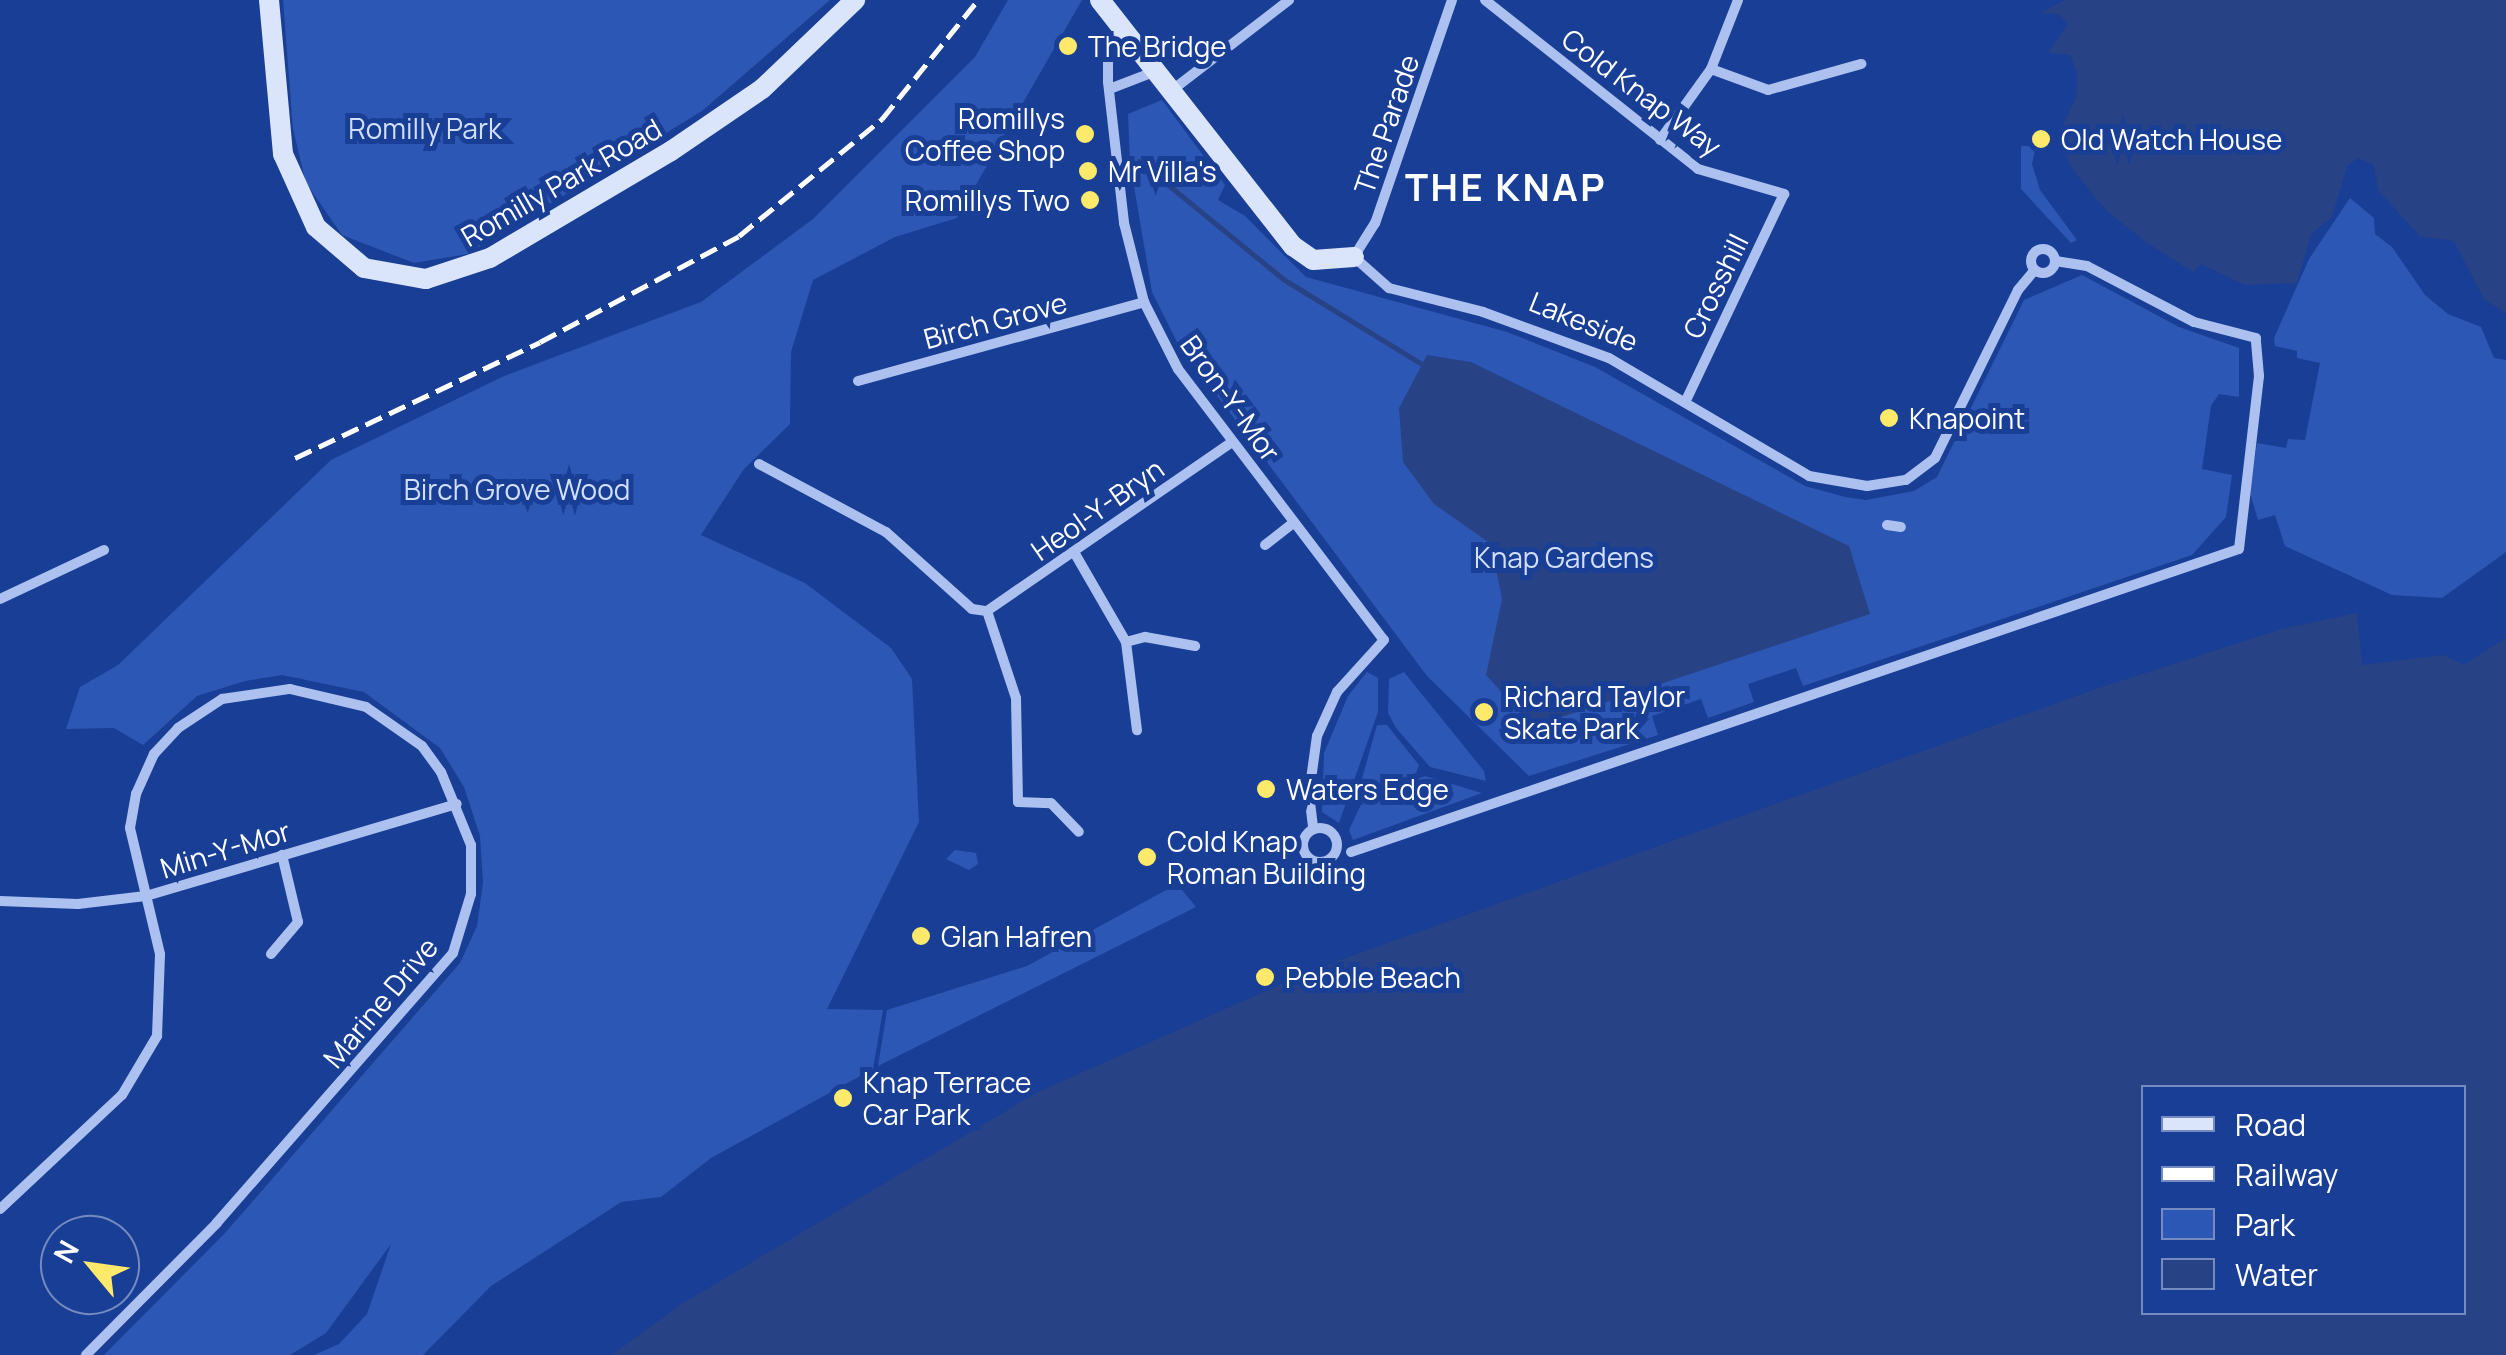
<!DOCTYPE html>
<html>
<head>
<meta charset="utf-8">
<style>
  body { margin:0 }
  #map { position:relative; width:2506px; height:1355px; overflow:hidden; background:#193e96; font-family:Manrope,sans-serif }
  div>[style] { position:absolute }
  .green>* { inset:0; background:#2d57b4 }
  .water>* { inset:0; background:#284385 }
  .stream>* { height:5px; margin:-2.5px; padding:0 2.5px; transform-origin:2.5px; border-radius:2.5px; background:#284385 }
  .street>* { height:10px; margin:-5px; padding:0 5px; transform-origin:5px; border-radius:5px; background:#acc1f0 }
  .street>.ring { margin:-5px; padding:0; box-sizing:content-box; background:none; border:10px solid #acc1f0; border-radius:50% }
  .secondary>* { height:20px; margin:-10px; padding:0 10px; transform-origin:10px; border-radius:10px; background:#dae4fb }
  .rail>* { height:5px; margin-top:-2.5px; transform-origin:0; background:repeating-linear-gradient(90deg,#fff 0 18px,transparent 0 26px) }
  .dots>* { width:28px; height:28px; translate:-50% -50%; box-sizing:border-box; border:5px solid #193e96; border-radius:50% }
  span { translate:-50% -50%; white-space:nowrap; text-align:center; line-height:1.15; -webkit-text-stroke:10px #193e96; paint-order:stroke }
  .poi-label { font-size:28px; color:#fff }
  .left { translate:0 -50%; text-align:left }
  .right { translate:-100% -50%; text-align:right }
  .street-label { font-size:28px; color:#fff }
  .park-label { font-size:28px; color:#d2dffb }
  .district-label { font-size:38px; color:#fff; font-weight:700; letter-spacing:2.5px }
  .legend { position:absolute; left:2141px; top:1085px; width:325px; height:230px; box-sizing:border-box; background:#193e96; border:2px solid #758bc0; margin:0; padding:12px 18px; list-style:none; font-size:30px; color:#fff }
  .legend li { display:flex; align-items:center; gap:20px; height:50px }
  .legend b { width:50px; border:2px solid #758bc0 }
  .north { position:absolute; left:40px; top:1215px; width:100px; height:100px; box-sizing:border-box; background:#193e96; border:2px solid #758bc0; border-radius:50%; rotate:299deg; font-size:28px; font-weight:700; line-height:40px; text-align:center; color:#fff }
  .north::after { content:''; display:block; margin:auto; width:35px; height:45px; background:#ffe96b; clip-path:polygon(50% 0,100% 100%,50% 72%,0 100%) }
</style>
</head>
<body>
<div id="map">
  <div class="green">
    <div style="clip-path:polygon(283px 0,830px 0,702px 111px,468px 254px,414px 263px,342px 235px,306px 183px,293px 129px)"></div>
    <div style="clip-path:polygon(1008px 0,1082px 0,957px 218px,895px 237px,813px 280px,791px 352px,790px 424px,744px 469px,701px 535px,805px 583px,891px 648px,912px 679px,919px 822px,827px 1009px,883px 1010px,873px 1069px,711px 1158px,661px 1197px,621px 1202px,592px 1221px,491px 1286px,423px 1355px,314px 1355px,339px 1344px,367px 1314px,391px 1244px,326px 1333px,290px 1355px,104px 1355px,225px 1233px,460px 963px,477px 926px,483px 883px,480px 836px,464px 787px,440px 748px,364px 692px,282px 675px,245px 681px,197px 696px,143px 745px,114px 728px,66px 729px,80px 687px,118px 665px,331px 460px,504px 376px,701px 302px,813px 219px,975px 57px)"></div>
    <div style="clip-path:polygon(1162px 100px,1225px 185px,1218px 200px,1245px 216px,1306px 277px,1507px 332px,1595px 367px,1805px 486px,1845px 497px,1866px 500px,1914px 491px,1937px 477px,2024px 300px,2082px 275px,2179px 327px,2239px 348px,2239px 397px,2219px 394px,2211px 406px,2202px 469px,2232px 475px,2226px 517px,2192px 555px,1803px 686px,1796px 668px,1748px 684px,1754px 702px,1708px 718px,1701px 699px,1652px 716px,1658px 735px,1529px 776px,1427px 676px,1177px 342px,1152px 292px,1130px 163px,1128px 114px)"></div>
    <div style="clip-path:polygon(2021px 146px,2036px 146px,2032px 164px,2040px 190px,2077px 240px,2071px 243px,2021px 189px)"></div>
    <div style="clip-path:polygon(2350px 198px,2374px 218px,2375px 234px,2392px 247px,2425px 295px,2448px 314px,2481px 327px,2494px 358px,2506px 360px,2506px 552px,2442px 598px,2392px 595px,2285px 546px,2275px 515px,2258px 520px,2250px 493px,2257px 443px,2286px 448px,2288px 439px,2305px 440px,2320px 363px,2297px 358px,2297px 351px,2275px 346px,2274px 338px,2309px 259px)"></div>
    <div style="clip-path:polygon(1367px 672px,1378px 678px,1378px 712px,1339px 823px,1322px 812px,1324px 753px,1348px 696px)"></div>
    <div style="clip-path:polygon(1404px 672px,1484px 771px,1486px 781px,1430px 767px,1396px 728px,1388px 713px,1389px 679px)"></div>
    <div style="clip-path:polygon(1377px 725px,1387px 725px,1419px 765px,1416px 773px,1365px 792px,1359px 789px)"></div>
    <div style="clip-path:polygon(1425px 776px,1482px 793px,1353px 840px,1349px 830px,1363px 800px)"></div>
    <div style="clip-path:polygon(955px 850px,976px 853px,978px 864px,969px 870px,946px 859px)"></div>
    <div style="clip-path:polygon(1166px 890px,1182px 890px,1196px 907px,878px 1066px,887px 1010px,1027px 966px)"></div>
  </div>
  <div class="water">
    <div style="clip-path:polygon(2065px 0,2506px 0,2506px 313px,2484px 299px,2454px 241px,2420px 236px,2378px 190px,2374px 165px,2358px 158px,2347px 166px,2332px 217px,2311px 234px,2297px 283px,2245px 285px,2201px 264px,2193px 272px,2146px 242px,2107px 211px,2073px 170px,2058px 136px,2077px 95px,2077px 72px,2070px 55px,2048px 53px,2068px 24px,2059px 14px,2040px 13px)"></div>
    <div style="clip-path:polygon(1427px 355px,1471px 362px,1849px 546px,1870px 614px,1547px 722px,1526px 719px,1486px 675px,1502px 599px,1491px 544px,1434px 504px,1403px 462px,1399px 408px)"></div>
    <div style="clip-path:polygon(evenodd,2357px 613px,2362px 665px,2444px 655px,2464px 665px,2506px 638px,2506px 1355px,612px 1355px,680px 1305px,1038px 1092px,1318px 968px,2096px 689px,2282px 629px,2357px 613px,2144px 1088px,2464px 1088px,2464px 1312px,2144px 1312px,2144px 1088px)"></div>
  </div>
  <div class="stream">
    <div style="left:1139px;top:161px;width:186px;rotate:39.3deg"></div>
    <div style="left:1283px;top:279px;width:161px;rotate:31.5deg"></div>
  </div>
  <div class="street">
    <div style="left:1452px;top:0;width:236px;rotate:109deg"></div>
    <div style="left:1375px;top:223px;width:40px;rotate:122deg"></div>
    <div style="left:1354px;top:257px;width:47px;rotate:41.5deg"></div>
    <div style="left:1389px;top:288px;width:97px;rotate:14.3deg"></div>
    <div style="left:1483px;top:312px;width:134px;rotate:20.1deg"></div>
    <div style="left:1609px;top:358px;width:232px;rotate:30.5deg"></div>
    <div style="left:1809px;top:476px;width:59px;rotate:9.8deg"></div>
    <div style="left:1867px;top:486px;width:39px;rotate:-9deg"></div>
    <div style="left:1906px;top:480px;width:36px;rotate:-37deg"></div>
    <div style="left:1935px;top:458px;width:187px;rotate:-63.7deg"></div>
    <div style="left:2018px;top:290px;width:26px;rotate:-50deg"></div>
    <div style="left:1485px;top:0;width:272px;rotate:38.4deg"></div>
    <div style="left:1698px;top:169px;width:90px;rotate:16.2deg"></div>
    <div style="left:1784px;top:194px;width:226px;rotate:115.4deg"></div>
    <div style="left:1123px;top:29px;width:23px;rotate:131deg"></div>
    <div style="left:1108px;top:46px;width:36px;rotate:90deg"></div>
    <div style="left:1108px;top:82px;width:142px;rotate:83.5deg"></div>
    <div style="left:1124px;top:223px;width:81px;rotate:75.8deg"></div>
    <div style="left:1144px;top:302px;width:75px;rotate:63.1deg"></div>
    <div style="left:1178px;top:369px;width:340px;rotate:52.8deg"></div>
    <div style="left:1384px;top:640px;width:70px;rotate:132.1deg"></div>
    <div style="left:1337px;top:692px;width:48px;rotate:114.4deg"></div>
    <div style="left:1317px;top:736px;width:59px;rotate:97.9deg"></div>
    <div style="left:1309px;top:794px;width:34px;rotate:83deg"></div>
    <div style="left:1711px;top:69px;width:61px;rotate:20.2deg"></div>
    <div style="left:1768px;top:90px;width:97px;rotate:-15.6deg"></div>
    <div style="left:1112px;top:88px;width:47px;rotate:-21.1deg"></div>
    <div style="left:1171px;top:91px;width:149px;rotate:-37.6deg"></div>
    <div style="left:1660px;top:140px;width:87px;rotate:-54.3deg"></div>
    <div style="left:1711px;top:69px;width:74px;rotate:-68.6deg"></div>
    <div class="ring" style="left:2031px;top:249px;width:14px;height:14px"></div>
    <div style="left:858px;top:381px;width:297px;rotate:-15.4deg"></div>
    <div style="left:759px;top:464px;width:144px;rotate:28.2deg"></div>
    <div style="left:886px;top:532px;width:115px;rotate:41.8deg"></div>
    <div style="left:972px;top:609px;width:15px;rotate:8deg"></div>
    <div style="left:987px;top:611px;width:92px;rotate:71.6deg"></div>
    <div style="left:1016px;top:698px;width:104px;rotate:88.9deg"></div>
    <div style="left:1018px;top:802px;width:33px;rotate:2deg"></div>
    <div style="left:1051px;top:803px;width:40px;rotate:46deg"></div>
    <div style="left:1887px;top:525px;width:14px;rotate:8deg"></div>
    <div style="left:1265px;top:545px;width:37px;rotate:-38deg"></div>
    <div style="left:1074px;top:552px;width:104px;rotate:60deg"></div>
    <div style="left:1126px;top:642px;width:89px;rotate:82.9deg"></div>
    <div style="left:0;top:599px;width:115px;rotate:-25.2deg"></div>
    <div style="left:987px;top:611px;width:298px;rotate:-34.6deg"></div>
    <div style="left:1126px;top:642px;width:20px;rotate:-15deg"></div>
    <div style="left:1145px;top:637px;width:51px;rotate:10.2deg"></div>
    <div class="ring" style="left:1303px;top:828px;width:24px;height:24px"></div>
    <div style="left:1351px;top:852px;width:938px;rotate:-18.84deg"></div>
    <div style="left:2239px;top:549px;width:174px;rotate:-83.4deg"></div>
    <div style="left:2259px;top:376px;width:38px;rotate:-95deg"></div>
    <div style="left:2256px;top:338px;width:64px;rotate:-165.5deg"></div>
    <div style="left:2194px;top:322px;width:121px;rotate:-152.4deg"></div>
    <div style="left:2087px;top:266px;width:32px;rotate:-171deg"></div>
    <div style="left:0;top:901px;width:78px;rotate:2.2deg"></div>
    <div style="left:78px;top:904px;width:68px;rotate:-6.7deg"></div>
    <div style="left:146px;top:896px;width:324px;rotate:-16.5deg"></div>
    <div style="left:271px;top:954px;width:42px;rotate:-49.8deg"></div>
    <div style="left:298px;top:922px;width:69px;rotate:-103.4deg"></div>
    <div style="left:0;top:1209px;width:167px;rotate:-43.1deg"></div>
    <div style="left:122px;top:1095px;width:69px;rotate:-59.3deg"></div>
    <div style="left:157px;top:1036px;width:82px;rotate:-87.9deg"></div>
    <div style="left:160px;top:954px;width:130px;rotate:-103.4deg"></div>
    <div style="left:130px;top:828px;width:35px;rotate:-80deg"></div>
    <div style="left:136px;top:794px;width:44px;rotate:-65.8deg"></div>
    <div style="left:154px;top:754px;width:35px;rotate:-47deg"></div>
    <div style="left:178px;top:728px;width:53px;rotate:-33.4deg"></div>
    <div style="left:222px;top:699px;width:69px;rotate:-8.4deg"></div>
    <div style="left:290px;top:689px;width:78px;rotate:13.3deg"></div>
    <div style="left:366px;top:707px;width:68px;rotate:34.9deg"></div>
    <div style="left:422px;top:746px;width:32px;rotate:54deg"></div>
    <div style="left:441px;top:772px;width:79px;rotate:67.7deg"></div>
    <div style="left:471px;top:845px;width:49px;rotate:90deg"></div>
    <div style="left:471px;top:894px;width:62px;rotate:107deg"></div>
    <div style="left:453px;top:953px;width:359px;rotate:131.2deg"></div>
    <div style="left:217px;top:1223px;width:186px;rotate:134.8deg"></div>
  </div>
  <div class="secondary">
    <div style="left:269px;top:0;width:155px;rotate:84.8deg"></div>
    <div style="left:283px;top:154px;width:80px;rotate:65.7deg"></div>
    <div style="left:316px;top:227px;width:63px;rotate:40.5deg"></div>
    <div style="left:364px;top:268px;width:63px;rotate:10.1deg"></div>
    <div style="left:426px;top:279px;width:67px;rotate:-18.2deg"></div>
    <div style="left:490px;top:258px;width:210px;rotate:-30.6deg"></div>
    <div style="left:671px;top:151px;width:110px;rotate:-34.3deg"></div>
    <div style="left:762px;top:89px;width:129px;rotate:-43.7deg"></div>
    <div style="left:1100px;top:0;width:313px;rotate:51.9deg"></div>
    <div style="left:1293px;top:246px;width:24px;rotate:35deg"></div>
    <div style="left:1313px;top:260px;width:41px;rotate:-4.2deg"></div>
  </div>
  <div class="rail">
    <div style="left:295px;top:458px;width:271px;rotate:-25.3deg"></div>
    <div style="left:540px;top:342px;width:225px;rotate:-28deg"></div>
    <div style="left:739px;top:236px;width:185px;rotate:-39.3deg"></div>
    <div style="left:882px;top:119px;width:153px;rotate:-51.1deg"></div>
  </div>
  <div class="dots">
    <div style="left:1068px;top:46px;background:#ffe96b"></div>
    <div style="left:1085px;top:134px;background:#ffe96b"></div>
    <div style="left:2041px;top:139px;background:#ffe96b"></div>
    <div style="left:1088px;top:171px;background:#ffe96b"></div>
    <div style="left:1090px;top:200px;background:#ffe96b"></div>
    <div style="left:1889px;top:418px;background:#ffe96b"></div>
    <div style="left:1484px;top:712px;background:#ffe96b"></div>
    <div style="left:1266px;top:789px;background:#ffe96b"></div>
    <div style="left:1147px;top:857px;background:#ffe96b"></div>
    <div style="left:921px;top:936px;background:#ffe96b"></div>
    <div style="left:1265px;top:977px;background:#ffe96b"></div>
    <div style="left:843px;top:1098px;background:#ffe96b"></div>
  </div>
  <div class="poi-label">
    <span class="left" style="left:1088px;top:46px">The Bridge</span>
    <span class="right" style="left:1065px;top:134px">Romillys<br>Coffee Shop</span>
    <span class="left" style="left:2061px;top:139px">Old Watch House</span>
    <span class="left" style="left:1108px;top:171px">Mr Villa's</span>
    <span class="right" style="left:1070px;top:200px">Romillys Two</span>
    <span class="left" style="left:1909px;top:418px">Knapoint</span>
    <span class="left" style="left:1504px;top:712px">Richard Taylor<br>Skate Park</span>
    <span class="left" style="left:1286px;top:789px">Waters Edge</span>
    <span class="left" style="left:1167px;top:857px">Cold Knap<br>Roman Building</span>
    <span class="left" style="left:941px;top:936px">Glan Hafren</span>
    <span class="left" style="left:1285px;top:977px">Pebble Beach</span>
    <span class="left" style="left:863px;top:1098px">Knap Terrace<br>Car Park</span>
  </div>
  <div class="street-label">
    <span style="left:1642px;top:92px;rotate:37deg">Cold Knap Way</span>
    <span style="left:1386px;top:124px;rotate:-71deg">The Parade</span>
    <span style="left:561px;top:182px;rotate:-30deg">Romilly Park Road</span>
    <span style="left:1715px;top:286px;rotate:-64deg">Crosshill</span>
    <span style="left:995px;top:320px;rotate:-15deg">Birch Grove</span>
    <span style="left:1584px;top:321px;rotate:22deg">Lakeside</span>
    <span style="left:1231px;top:398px;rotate:54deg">Bron-Y-Mor</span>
    <span style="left:1097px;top:509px;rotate:-35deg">Heol-Y-Bryn</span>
    <span style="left:225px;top:849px;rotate:-17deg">Min-Y-Mor</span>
    <span style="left:380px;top:1002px;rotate:-50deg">Marine Drive</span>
  </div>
  <div class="park-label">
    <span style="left:425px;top:128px">Romilly Park</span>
    <span style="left:517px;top:489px">Birch Grove Wood</span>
    <span style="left:1564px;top:557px">Knap Gardens</span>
  </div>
  <div class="district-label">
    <span style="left:1506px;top:187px">THE KNAP</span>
  </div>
  <ul class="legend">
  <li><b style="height:12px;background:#dae4fb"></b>Road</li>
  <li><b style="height:12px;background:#fff"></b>Railway</li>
  <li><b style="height:28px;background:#2d57b4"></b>Park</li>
  <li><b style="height:28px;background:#284385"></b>Water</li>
  </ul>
  <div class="north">N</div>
</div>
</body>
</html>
